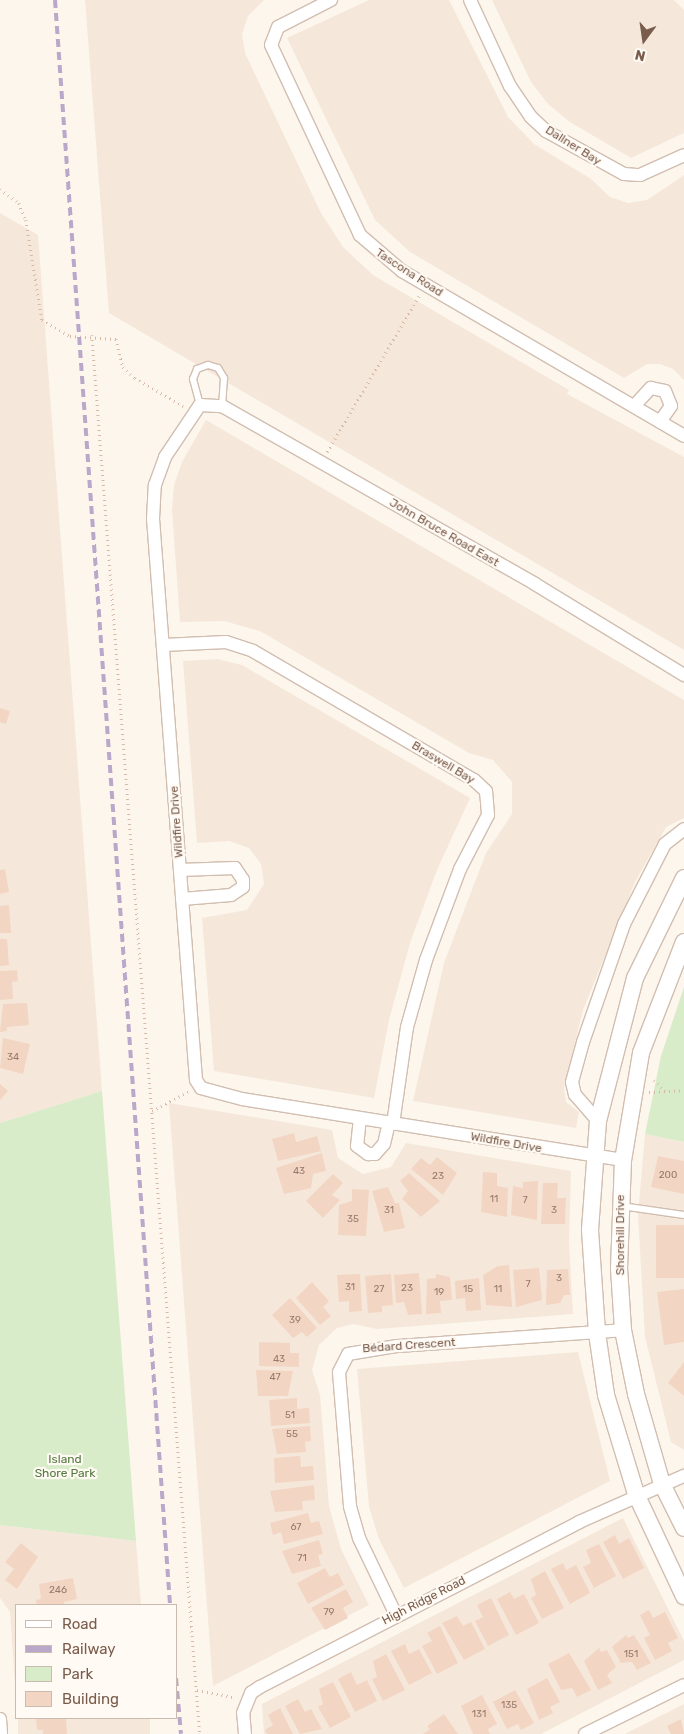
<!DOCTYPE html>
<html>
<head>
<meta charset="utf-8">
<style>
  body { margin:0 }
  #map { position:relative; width:684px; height:1734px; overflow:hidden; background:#fdf6ec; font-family:Rubik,sans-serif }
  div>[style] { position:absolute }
  .residential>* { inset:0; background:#f5e8da; transform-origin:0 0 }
  .green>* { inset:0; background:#d8ecc9 }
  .building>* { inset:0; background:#f3d5c3; transform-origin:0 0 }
  .path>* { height:2.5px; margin-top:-1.25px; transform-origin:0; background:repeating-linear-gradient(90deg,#d9b8a5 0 1px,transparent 0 5px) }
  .roads { filter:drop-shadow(1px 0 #d1beb0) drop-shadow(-1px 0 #d1beb0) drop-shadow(0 1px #d1beb0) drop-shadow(0 -1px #d1beb0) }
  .service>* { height:6px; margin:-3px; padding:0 3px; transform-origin:3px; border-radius:3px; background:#fff }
  .minor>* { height:12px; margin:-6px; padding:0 6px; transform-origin:6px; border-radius:6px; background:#fff }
  .tertiary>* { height:16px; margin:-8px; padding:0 8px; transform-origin:8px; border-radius:8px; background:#fff }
  .rail>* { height:4px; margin-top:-2px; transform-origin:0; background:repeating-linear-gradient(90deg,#b9a8c9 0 8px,transparent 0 13px) }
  span { translate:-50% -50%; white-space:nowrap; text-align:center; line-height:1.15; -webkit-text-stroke:4.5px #fffaf3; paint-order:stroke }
  .number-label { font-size:10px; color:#987a6a }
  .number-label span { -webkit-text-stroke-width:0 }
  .street-label { font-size:12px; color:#7a5c4d }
  .park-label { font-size:12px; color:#537a41 }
  .legend { position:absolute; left:15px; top:1604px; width:162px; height:115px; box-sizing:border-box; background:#fffaf3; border:1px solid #cabbb1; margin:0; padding:6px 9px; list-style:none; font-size:15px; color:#7a5c4d }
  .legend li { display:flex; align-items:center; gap:10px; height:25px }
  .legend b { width:25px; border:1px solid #cabbb1 }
  .north { position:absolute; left:619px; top:15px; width:50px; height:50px; -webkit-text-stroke:4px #fffaf3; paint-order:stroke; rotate:194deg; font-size:14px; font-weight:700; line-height:20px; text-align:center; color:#7a5c4d }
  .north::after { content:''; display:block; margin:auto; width:18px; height:22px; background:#7a5c4d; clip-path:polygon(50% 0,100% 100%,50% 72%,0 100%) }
</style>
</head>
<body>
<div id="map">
  <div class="residential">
    <div style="clip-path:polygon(85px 0,264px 0,248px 16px,242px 34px,245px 53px,321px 213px,343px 247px,373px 275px,569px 390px,567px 394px,684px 457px,684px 650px,109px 313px)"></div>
    <div style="clip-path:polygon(369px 0,449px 0,508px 117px,534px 144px,591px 179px,610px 197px,628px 203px,647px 200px,684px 175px,684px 380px,673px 369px,660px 364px,647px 364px,624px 378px,410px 252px,375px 220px,287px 38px)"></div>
    <div style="clip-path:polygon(492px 0,674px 0,684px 10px,684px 133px,631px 158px,570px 122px,548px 104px,531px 82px)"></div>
    <div style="clip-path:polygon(0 213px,38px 235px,102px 1091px,0 1123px)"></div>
    <div style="clip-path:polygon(206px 420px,684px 700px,684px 818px,666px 827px,635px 882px,583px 1010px,564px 1088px,566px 1102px,579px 1112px,576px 1128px,413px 1101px,444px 963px,486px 853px,512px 814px,512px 782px,493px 760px,469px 753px,260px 631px,224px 621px,180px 622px,172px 510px,174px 485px,182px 462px)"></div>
    <div style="clip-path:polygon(217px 659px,242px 665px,470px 798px,437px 870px,410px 943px,389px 1020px,374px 1098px,214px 1071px,202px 918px,247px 910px,264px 884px,261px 864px,249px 848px,229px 841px,197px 843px,183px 661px)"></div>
    <div style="clip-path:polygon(169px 1103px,332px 1130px,338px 1158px,363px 1174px,391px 1167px,406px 1143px,571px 1171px,569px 1242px,573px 1314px,377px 1329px,353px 1324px,337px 1328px,319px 1345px,312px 1370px,320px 1395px,329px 1506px,341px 1549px,369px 1605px,213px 1686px)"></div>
    <div style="clip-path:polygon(645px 1134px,684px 1142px,684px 1450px,671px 1442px,645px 1337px,638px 1215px)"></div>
    <div style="clip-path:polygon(578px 1352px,610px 1481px,404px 1588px,379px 1539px,369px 1507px,357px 1369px)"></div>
    <div style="clip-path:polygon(623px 1518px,684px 1641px,684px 1660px,541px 1734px,264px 1734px,262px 1704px)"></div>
    <div style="clip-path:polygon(0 1525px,136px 1541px,141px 1605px,16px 1605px,16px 1699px,10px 1612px,0 1598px)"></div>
    <div style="clip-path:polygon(684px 1704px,684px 1734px,625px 1734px)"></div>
    <div style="left:18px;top:1718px;width:132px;height:16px"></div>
  </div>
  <div class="green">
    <div style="clip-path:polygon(684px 987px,684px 1142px,645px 1134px,661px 1056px)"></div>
    <div style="clip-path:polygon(102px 1091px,136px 1541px,0 1525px,0 1123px)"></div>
  </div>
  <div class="building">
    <div style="clip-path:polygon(0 708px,10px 711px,6px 724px,0 722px)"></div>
    <div style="clip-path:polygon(5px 869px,9px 892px,0 894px,0 870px)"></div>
    <div style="clip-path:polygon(9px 905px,11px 933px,0 933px,0 906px)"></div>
    <div style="clip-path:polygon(0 939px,7px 939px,9px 965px,0 966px)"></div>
    <div style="clip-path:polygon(17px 970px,18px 981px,12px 982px,13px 999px,0 1000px,0 971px)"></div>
    <div style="clip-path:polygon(27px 1003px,29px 1025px,7px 1027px,7px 1031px,0 1032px,3px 1004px)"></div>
    <div style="clip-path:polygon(3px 1038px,30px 1044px,23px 1074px,0 1068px)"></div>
    <div style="clip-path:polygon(0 1084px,8px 1091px,0 1100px)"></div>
    <div style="clip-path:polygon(294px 1133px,296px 1142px,317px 1136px,321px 1151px,278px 1161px,272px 1139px)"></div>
    <div style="clip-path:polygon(322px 1153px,326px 1171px,313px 1174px,311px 1188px,284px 1194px,276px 1168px)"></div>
    <div style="clip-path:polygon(658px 1156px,684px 1161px,684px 1194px,651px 1187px)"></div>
    <div style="clip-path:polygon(437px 1157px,457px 1173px,443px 1195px,411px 1169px,421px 1158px,430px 1165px)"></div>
    <div style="clip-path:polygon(483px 1172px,497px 1173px,497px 1186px,508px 1188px,507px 1217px,481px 1212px)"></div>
    <div style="clip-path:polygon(409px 1173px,440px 1201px,421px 1217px,402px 1199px,408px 1191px,400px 1181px)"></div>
    <div style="clip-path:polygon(333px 1174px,343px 1183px,332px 1195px,340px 1200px,323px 1218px,306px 1201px)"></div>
    <div style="clip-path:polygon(538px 1181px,537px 1220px,511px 1215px,513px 1186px,523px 1188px,523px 1182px)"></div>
    <div style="clip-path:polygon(543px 1183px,558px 1183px,557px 1198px,566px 1198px,565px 1224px,541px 1224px)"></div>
    <div style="clip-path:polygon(388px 1187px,395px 1203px,399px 1203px,405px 1228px,384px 1232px,372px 1191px)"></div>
    <div style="clip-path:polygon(352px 1189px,369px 1190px,366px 1236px,338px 1235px,339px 1205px,352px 1201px)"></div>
    <div style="left:684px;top:1225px;width:53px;height:28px;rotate:90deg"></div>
    <div style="clip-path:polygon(509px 1265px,512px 1307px,486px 1305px,483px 1275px,498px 1266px)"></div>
    <div style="clip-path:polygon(539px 1268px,542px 1300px,516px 1307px,513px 1270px)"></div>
    <div style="clip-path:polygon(568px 1269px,570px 1295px,564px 1295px,560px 1303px,546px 1305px,547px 1270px)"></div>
    <div style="clip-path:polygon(419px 1273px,422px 1314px,408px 1315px,404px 1302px,396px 1303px,394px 1275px)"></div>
    <div style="clip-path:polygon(360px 1274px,362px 1311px,349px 1312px,349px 1301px,339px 1302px,337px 1275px)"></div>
    <div style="clip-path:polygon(391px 1274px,393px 1305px,382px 1306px,382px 1312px,368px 1313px,365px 1276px)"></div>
    <div style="clip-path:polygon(436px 1274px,450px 1277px,452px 1300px,440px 1301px,441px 1313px,426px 1314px,427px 1279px,436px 1278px)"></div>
    <div style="clip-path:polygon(479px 1278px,481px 1310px,466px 1311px,465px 1298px,456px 1299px,455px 1281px)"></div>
    <div style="clip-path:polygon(312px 1282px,329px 1301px,323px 1307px,331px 1316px,320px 1325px,296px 1298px)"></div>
    <div style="clip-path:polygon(684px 1289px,684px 1342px,664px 1345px,657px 1292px)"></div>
    <div style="clip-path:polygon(290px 1298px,317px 1328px,307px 1337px,302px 1332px,293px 1338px,272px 1315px)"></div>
    <div style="clip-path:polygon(259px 1342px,290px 1343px,290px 1353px,299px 1353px,299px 1367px,259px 1366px)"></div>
    <div style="clip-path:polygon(684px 1362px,684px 1396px,668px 1383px)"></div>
    <div style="clip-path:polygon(256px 1370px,293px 1371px,288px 1396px,258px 1396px)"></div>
    <div style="clip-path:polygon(297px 1398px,297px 1409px,309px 1408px,310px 1423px,271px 1426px,269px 1400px)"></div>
    <div style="clip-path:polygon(310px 1426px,311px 1441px,305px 1442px,306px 1452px,277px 1454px,272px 1429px)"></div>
    <div style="clip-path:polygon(300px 1456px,301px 1467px,313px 1466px,314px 1480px,275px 1483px,274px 1458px)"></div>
    <div style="clip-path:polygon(314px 1485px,315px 1500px,302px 1501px,303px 1510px,275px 1512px,270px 1491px)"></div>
    <div style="clip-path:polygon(308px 1513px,311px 1523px,319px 1521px,323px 1534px,284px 1544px,281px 1532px,273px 1535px,270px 1523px)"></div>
    <div style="clip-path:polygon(615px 1535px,619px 1544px,629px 1538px,644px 1568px,623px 1579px,603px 1542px)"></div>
    <div style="clip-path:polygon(319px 1540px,323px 1554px,318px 1555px,321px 1566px,292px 1574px,282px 1551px)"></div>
    <div style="clip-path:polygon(21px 1543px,38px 1557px,17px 1589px,5px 1580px,14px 1569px,5px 1562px)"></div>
    <div style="clip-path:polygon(599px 1544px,616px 1576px,594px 1588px,583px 1567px,591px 1563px,586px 1550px)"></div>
    <div style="clip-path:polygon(563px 1563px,566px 1570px,576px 1565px,590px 1593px,570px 1604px,551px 1569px)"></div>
    <div style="clip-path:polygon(325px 1568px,330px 1577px,338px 1573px,344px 1585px,308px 1604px,297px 1583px)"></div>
    <div style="clip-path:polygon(545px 1571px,564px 1608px,542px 1619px,531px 1598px,536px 1595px,531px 1579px)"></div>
    <div style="clip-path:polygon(73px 1578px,77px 1599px,64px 1602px,64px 1605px,37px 1605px,36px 1600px,41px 1599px,39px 1584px)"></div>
    <div style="clip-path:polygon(346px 1589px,353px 1602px,343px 1608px,348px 1618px,325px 1630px,311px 1608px)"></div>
    <div style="clip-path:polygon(510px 1592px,514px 1599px,524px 1594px,539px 1623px,516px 1635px,497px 1599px)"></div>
    <div style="clip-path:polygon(491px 1598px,509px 1635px,488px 1646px,475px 1621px,483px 1617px,477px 1605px)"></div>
    <div style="clip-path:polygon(649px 1610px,653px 1618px,665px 1612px,678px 1638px,668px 1643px,672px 1651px,655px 1660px,644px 1638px,650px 1635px,640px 1615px)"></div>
    <div style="clip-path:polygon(457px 1616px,463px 1626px,471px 1622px,485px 1649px,464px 1660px,442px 1623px)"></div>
    <div style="clip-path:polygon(440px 1626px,458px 1663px,437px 1674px,422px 1646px,432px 1641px,427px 1633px)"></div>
    <div style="clip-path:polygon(626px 1635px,628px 1638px,634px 1635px,651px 1663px,637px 1670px,632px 1662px,621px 1663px,612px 1647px)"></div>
    <div style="clip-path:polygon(405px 1644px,409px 1654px,419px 1649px,432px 1673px,409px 1685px,391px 1651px)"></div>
    <div style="clip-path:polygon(599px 1648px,601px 1652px,607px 1650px,616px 1667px,607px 1675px,612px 1683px,598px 1690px,584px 1661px)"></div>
    <div style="clip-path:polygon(569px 1653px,591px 1690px,577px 1697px,572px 1688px,561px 1690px,548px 1664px)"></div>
    <div style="clip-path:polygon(386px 1654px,405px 1690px,383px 1701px,372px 1679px,377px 1677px,373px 1661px)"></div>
    <div style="clip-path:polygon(351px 1672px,357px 1685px,367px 1680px,377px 1701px,355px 1712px,338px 1679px)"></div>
    <div style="clip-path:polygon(547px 1678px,560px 1702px,550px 1707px,553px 1713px,539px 1720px,527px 1689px)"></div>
    <div style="clip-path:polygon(333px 1682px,351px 1717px,330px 1728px,318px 1707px,323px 1704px,319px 1689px)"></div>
    <div style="clip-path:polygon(515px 1690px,534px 1723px,521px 1730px,518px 1724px,507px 1729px,493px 1702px)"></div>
    <div style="clip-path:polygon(482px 1695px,497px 1724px,488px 1729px,490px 1734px,473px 1734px,461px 1706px)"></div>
    <div style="clip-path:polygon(298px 1699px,305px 1712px,311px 1709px,322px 1729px,300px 1734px,285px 1706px)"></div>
    <div style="clip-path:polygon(280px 1708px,293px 1734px,267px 1734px,265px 1730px,273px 1725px,268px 1715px)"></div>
    <div style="clip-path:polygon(444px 1714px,458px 1734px,423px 1734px,430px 1729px,427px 1726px)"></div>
    <div style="clip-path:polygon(36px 1718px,66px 1718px,67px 1734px,43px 1734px,43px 1730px,37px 1730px)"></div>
    <div style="clip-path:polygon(681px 1719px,684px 1734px,671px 1734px,667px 1726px)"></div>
  </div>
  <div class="path">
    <div style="left:0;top:189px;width:24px;rotate:36deg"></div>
    <div style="left:19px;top:203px;width:18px;rotate:68deg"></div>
    <div style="left:26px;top:220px;width:101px;rotate:80.9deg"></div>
    <div style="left:42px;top:320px;width:32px;rotate:30deg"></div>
    <div style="left:70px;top:336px;width:46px;rotate:3.7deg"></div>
    <div style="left:116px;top:339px;width:29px;rotate:76deg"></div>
    <div style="left:123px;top:367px;width:16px;rotate:43deg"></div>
    <div style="left:135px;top:378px;width:56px;rotate:30.3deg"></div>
    <div style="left:92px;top:335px;width:1403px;rotate:85.59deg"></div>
    <div style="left:327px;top:452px;width:181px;rotate:-59.5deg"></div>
    <div style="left:654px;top:1080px;width:16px;rotate:45deg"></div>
    <div style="left:649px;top:1092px;width:35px;rotate:-3deg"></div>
    <div style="left:152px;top:1111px;width:42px;rotate:-28.4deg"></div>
    <div style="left:197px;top:1690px;width:38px;rotate:11deg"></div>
  </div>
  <div class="roads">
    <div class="service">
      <div style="left:200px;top:405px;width:27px;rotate:-105deg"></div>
      <div style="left:193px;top:379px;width:11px;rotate:-68deg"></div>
      <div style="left:197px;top:369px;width:12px;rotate:-20deg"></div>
      <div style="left:208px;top:365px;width:10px;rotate:17deg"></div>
      <div style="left:218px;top:368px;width:12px;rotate:59deg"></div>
      <div style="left:224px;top:378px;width:28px;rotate:94deg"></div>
      <div style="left:621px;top:1206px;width:64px;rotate:8.1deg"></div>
    </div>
    <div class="minor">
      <div style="left:331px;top:0;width:59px;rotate:153deg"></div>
      <div style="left:278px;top:27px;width:19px;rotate:111deg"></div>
      <div style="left:271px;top:45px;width:210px;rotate:64.9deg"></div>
      <div style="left:360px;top:235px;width:55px;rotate:40.6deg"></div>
      <div style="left:402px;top:271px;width:327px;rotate:30.3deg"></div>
      <div style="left:470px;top:0;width:95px;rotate:65.1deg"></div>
      <div style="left:510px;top:86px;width:37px;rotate:56deg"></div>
      <div style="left:531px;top:117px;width:21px;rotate:43deg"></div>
      <div style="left:546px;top:131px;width:89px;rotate:28.9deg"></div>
      <div style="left:624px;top:174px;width:16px;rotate:4deg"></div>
      <div style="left:640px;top:175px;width:48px;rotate:-24.4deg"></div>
      <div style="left:634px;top:406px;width:25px;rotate:-47deg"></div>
      <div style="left:651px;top:388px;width:14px;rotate:12deg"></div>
      <div style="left:665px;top:391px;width:16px;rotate:68deg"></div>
      <div style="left:671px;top:406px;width:19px;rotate:125deg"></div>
      <div style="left:163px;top:645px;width:63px;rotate:-2.7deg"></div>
      <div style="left:226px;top:642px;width:28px;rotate:18deg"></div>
      <div style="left:253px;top:651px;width:256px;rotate:30.3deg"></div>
      <div style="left:474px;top:780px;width:16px;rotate:43deg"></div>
      <div style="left:486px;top:791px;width:24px;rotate:85deg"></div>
      <div style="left:488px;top:815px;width:61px;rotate:117.4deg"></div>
      <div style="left:460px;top:869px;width:97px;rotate:110.5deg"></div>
      <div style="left:426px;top:960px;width:70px;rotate:105.8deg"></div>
      <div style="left:407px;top:1027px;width:98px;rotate:98.2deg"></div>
      <div style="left:180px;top:870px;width:55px;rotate:-2.1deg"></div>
      <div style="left:235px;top:868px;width:14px;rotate:56deg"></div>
      <div style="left:243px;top:880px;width:7px;rotate:90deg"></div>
      <div style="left:243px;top:887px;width:14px;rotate:146deg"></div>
      <div style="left:231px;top:895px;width:49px;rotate:175.3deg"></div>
      <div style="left:360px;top:1118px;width:28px;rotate:96deg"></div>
      <div style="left:357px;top:1146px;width:14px;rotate:36deg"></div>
      <div style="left:368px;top:1154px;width:7px"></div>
      <div style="left:375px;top:1154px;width:13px;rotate:-48deg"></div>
      <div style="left:384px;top:1144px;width:22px;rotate:-77deg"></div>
      <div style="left:598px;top:1121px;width:35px;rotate:-131deg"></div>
      <div style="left:575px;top:1095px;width:13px;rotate:-103deg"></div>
      <div style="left:572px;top:1082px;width:41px;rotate:-74.6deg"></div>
      <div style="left:583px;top:1042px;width:125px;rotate:-70.8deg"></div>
      <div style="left:624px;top:924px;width:90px;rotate:-62.9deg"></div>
      <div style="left:665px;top:844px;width:24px;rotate:-38deg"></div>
      <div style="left:623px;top:1160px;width:386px;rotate:-170.9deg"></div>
      <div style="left:242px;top:1099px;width:42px;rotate:-165deg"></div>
      <div style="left:201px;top:1088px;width:9px;rotate:-122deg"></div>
      <div style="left:196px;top:1080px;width:563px;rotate:-94.38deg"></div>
      <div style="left:153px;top:519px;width:34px;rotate:-87deg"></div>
      <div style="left:155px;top:485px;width:30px;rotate:-70deg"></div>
      <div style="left:165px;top:457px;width:63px;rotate:-56.1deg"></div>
      <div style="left:200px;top:405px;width:22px;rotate:3deg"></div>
      <div style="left:222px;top:406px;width:360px;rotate:29.6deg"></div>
      <div style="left:535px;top:584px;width:175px;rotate:31.4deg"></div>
      <div style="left:396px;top:1615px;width:85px;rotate:-115.7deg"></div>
      <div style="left:359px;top:1538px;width:33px;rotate:-106deg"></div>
      <div style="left:350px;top:1506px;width:134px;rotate:-94.7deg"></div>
      <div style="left:339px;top:1372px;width:20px;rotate:-63deg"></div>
      <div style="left:348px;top:1354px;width:50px;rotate:-9.3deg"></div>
      <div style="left:397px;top:1346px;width:227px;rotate:-4deg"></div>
      <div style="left:0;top:1719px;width:15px;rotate:86deg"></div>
      <div style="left:245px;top:1734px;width:21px;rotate:-95deg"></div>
      <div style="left:243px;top:1713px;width:22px;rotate:-68deg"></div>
      <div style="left:251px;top:1693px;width:11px;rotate:-34deg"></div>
      <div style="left:260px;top:1687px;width:359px;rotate:-27.3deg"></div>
      <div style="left:579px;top:1522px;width:115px;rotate:-23.7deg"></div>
      <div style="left:585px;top:1734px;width:110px;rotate:-26.3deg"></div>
    </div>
    <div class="tertiary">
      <div style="left:684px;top:878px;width:111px;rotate:116.1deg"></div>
      <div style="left:635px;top:978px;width:148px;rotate:104.5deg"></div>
      <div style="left:598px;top:1121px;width:109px;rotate:94.2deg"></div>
      <div style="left:590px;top:1230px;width:103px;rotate:86.1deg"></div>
      <div style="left:597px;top:1333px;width:63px;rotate:81.7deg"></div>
      <div style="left:606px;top:1395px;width:103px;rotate:73.1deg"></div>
      <div style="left:636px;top:1494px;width:113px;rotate:64.8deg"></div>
      <div style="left:684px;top:942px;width:119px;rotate:111.2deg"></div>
      <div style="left:641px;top:1053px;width:109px;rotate:99.5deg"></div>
      <div style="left:623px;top:1160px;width:108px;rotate:92.1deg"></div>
      <div style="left:619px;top:1268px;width:62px;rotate:86.3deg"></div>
      <div style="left:623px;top:1330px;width:65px;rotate:78.5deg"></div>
      <div style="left:636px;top:1394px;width:94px;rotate:73.9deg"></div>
      <div style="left:662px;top:1484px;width:49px;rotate:63.4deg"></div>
    </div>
  </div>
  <div class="rail">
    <div style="left:55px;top:0;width:1609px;rotate:85.9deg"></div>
    <div style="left:176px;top:1678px;width:56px;rotate:84.9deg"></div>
  </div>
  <div class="number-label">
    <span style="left:13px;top:1058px">34</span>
    <span style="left:299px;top:1172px">43</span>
    <span style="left:668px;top:1176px">200</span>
    <span style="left:438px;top:1177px">23</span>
    <span style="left:494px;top:1200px">11</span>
    <span style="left:525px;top:1201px">7</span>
    <span style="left:389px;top:1211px">31</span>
    <span style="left:554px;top:1211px">3</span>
    <span style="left:353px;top:1220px">35</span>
    <span style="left:559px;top:1279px">3</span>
    <span style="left:528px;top:1285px">7</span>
    <span style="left:350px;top:1288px">31</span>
    <span style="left:407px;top:1289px">23</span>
    <span style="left:379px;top:1290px">27</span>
    <span style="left:468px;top:1290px">15</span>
    <span style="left:498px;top:1290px">11</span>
    <span style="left:439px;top:1293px">19</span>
    <span style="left:295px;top:1321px">39</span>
    <span style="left:279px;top:1360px">43</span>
    <span style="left:275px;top:1378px">47</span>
    <span style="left:290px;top:1416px">51</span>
    <span style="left:292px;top:1435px">55</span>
    <span style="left:296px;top:1528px">67</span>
    <span style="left:302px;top:1559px">71</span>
    <span style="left:58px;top:1591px">246</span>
    <span style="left:329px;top:1613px">79</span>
    <span style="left:631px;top:1655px">151</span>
    <span style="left:509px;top:1706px">135</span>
    <span style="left:479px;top:1715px">131</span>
  </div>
  <div class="street-label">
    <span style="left:573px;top:146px;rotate:32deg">Dallner Bay</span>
    <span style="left:409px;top:273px;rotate:33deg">Tascona Road</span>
    <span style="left:444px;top:533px;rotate:30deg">John Bruce Road East</span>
    <span style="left:443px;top:763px;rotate:31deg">Braswell Bay</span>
    <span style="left:177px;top:822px;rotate:-94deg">Wildfire Drive</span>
    <span style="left:506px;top:1143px;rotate:10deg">Wildfire Drive</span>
    <span style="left:621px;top:1235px;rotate:-90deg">Shorehill Drive</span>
    <span style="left:409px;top:1346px;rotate:-4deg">Bédard Crescent</span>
    <span style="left:424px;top:1601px;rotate:-27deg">High Ridge Road</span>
  </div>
  <div class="park-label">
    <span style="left:65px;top:1467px">Island<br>Shore Park</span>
  </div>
  <ul class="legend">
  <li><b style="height:6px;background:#fff"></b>Road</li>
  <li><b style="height:6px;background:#b9a8c9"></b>Railway</li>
  <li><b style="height:14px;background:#d8ecc9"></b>Park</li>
  <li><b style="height:14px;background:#f3d5c3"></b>Building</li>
  </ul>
  <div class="north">N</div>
</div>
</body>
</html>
